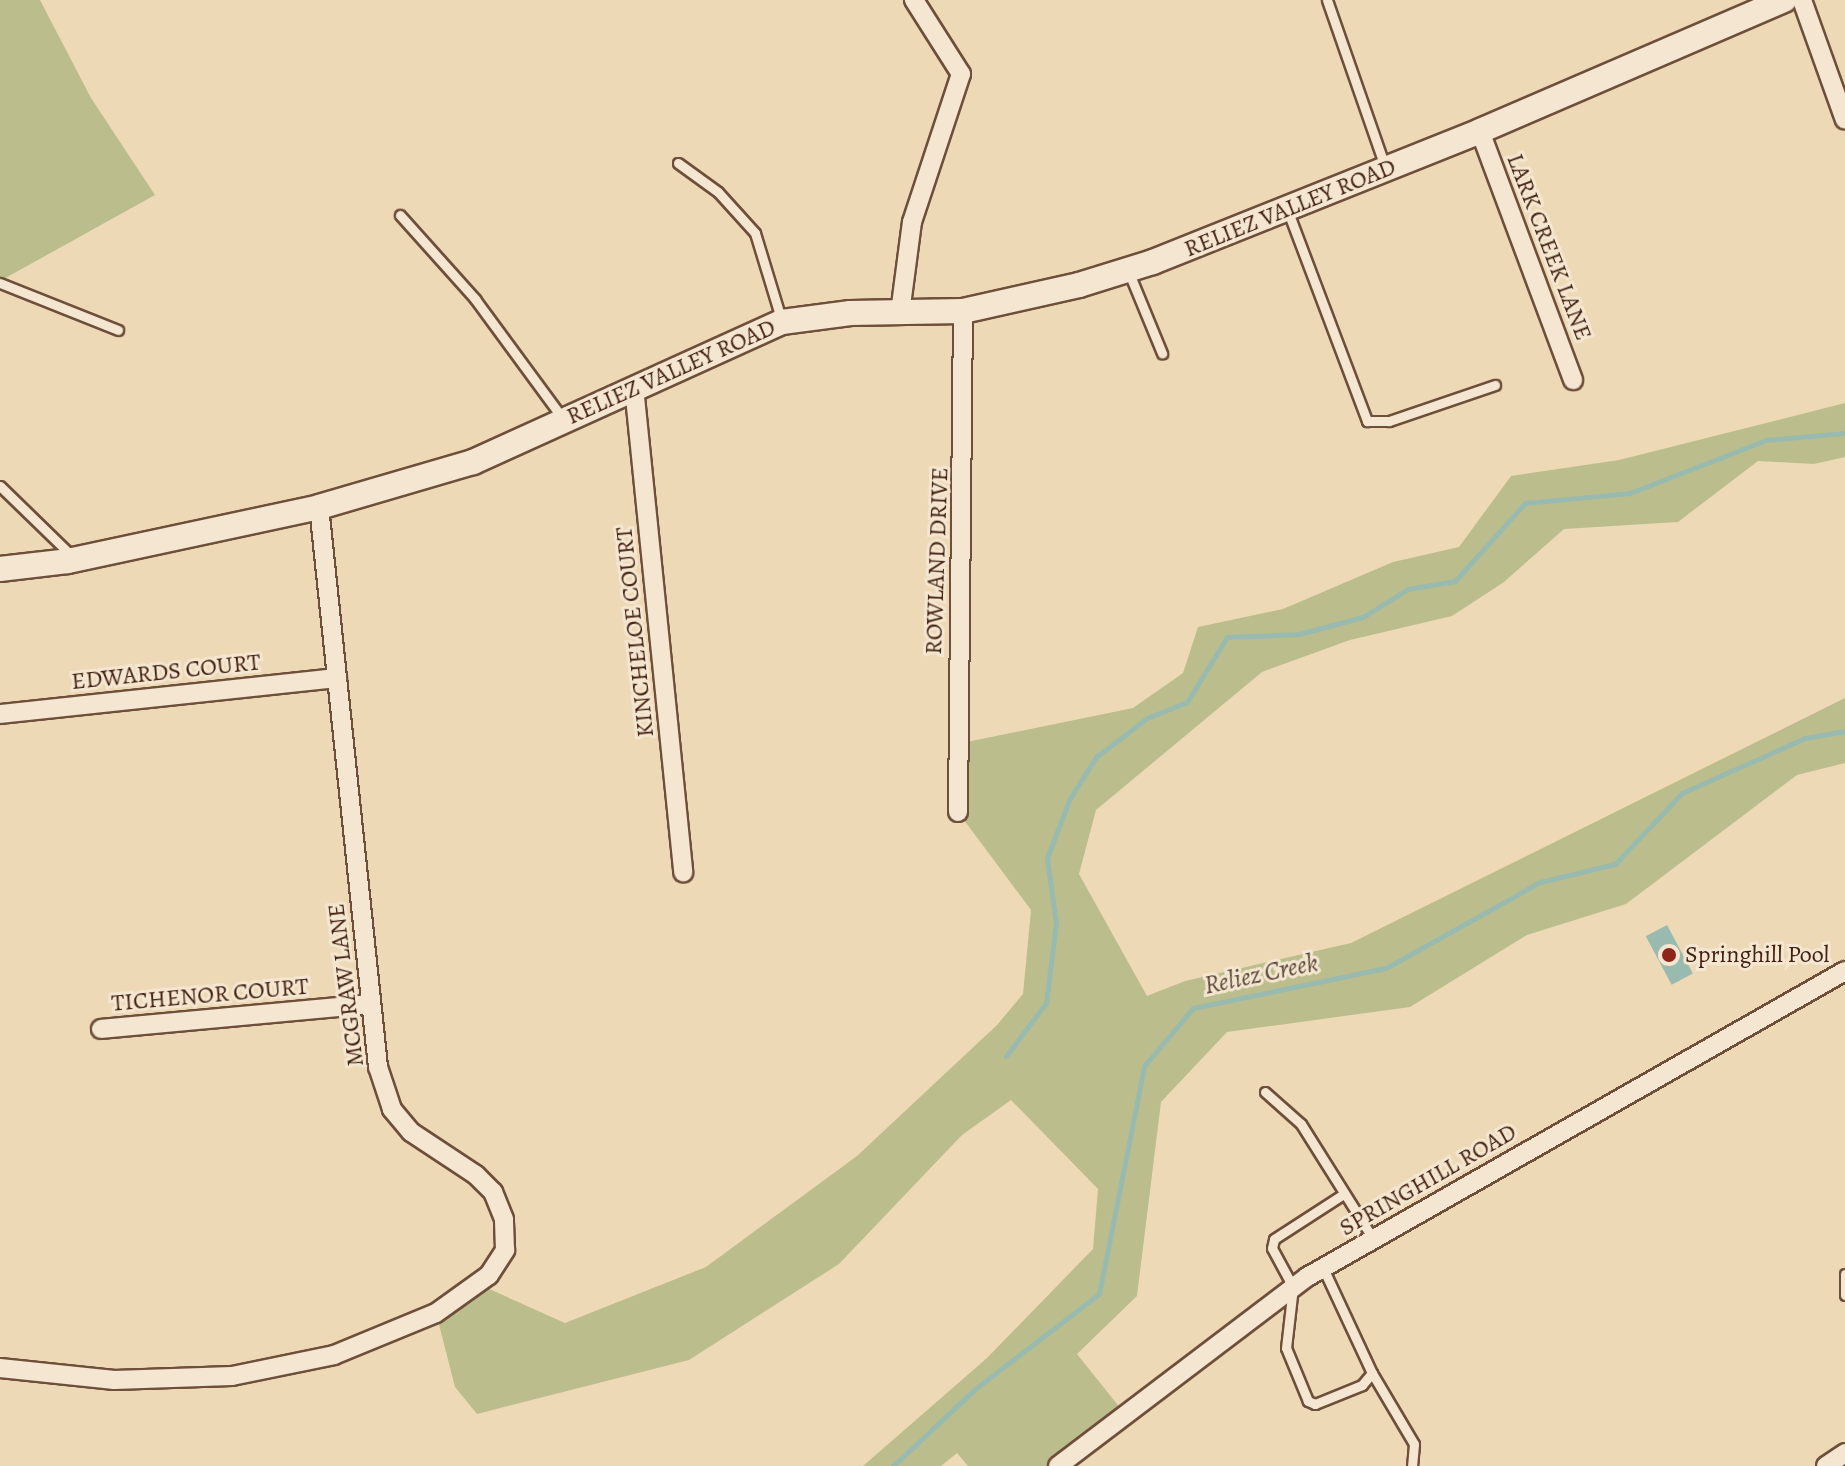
<!DOCTYPE html>
<html>
<head>
<meta charset="utf-8">
<style>
  body { margin:0 }
  #map { position:relative; width:1845px; height:1466px; overflow:hidden; background:#eed9b7; font-family:Alegreya,serif }
  div>[style] { position:absolute }
  .green>* { inset:0; background:#bbbe8c }
  .water>* { inset:0; background:#99baae; transform-origin:0 0 }
  .stream>* { height:5px; margin:-2.5px; padding:0 2.5px; transform-origin:2.5px; border-radius:2.5px; background:#99baae }
  .roads { filter:drop-shadow(2px 0 #6d4f3a) drop-shadow(-2px 0 #6d4f3a) drop-shadow(0 2px #6d4f3a) drop-shadow(0 -2px #6d4f3a) }
  .service>* { height:9px; margin:-4.5px; padding:0 4.5px; transform-origin:4.5px; border-radius:4.5px; background:#f4e6d0 }
  .minor>* { height:18px; margin:-9px; padding:0 9px; transform-origin:9px; border-radius:9px; background:#f4e6d0 }
  .secondary>* { height:24px; margin:-12px; padding:0 12px; transform-origin:12px; border-radius:12px; background:#f4e6d0 }
  .dots>* { width:22px; height:22px; translate:-50% -50%; box-sizing:border-box; border:4px solid #f4e6d0; border-radius:50% }
  span { translate:-50% -50%; white-space:nowrap; text-align:center; line-height:1.15; -webkit-text-stroke:6px #f4e6d0; paint-order:stroke }
  .street-label { font-size:24px; color:#422110 }
  .poi-label { font-size:24px; color:#422110 }
  .left { translate:0 -50%; text-align:left }
  .water-label { font-size:26px; color:#584738; font-style:italic }
</style>
</head>
<body>
<div id="map">
  <div class="green">
    <div style="clip-path:polygon(0 0,40px 0,91px 98px,155px 195px,0 281px)"></div>
    <div style="clip-path:polygon(1845px 403px,1845px 457px,1814px 464px,1758px 461px,1678px 522px,1564px 529px,1504px 582px,1452px 616px,1350px 640px,1262px 672px,1096px 810px,1079px 874px,1147px 996px,1185px 981px,1351px 943px,1845px 698px,1845px 763px,1797px 775px,1626px 904px,1527px 935px,1410px 1007px,1227px 1032px,1161px 1102px,1137px 1296px,1077px 1354px,1125px 1414px,1058px 1466px,968px 1466px,957px 1453px,941px 1466px,863px 1466px,987px 1358px,1093px 1249px,1098px 1189px,1011px 1100px,962px 1135px,839px 1264px,689px 1360px,477px 1414px,455px 1387px,436px 1313px,476px 1283px,565px 1323px,706px 1267px,857px 1156px,997px 1025px,1023px 994px,1031px 910px,958px 812px,957px 744px,1133px 708px,1183px 673px,1198px 627px,1283px 609px,1393px 562px,1459px 547px,1511px 476px,1619px 460px)"></div>
  </div>
  <div class="water">
    <div style="left:1667px;top:925px;width:55px;height:24px;rotate:62deg"></div>
  </div>
  <div class="stream">
    <div style="left:1006px;top:1056px;width:66px;rotate:-53deg"></div>
    <div style="left:1046px;top:1003px;width:81px;rotate:-82.9deg"></div>
    <div style="left:1056px;top:923px;width:66px;rotate:-97.9deg"></div>
    <div style="left:1047px;top:858px;width:62px;rotate:-69.2deg"></div>
    <div style="left:1069px;top:800px;width:51px;rotate:-57.9deg"></div>
    <div style="left:1096px;top:757px;width:64px;rotate:-37.4deg"></div>
    <div style="left:1147px;top:718px;width:43px;rotate:-21.8deg"></div>
    <div style="left:1187px;top:702px;width:76px;rotate:-58.4deg"></div>
    <div style="left:1227px;top:637px;width:72px;rotate:-2.4deg"></div>
    <div style="left:1299px;top:634px;width:66px;rotate:-14.9deg"></div>
    <div style="left:1363px;top:617px;width:53px;rotate:-31.9deg"></div>
    <div style="left:1408px;top:589px;width:48px;rotate:-9.7deg"></div>
    <div style="left:1455px;top:581px;width:105px;rotate:-48.1deg"></div>
    <div style="left:1525px;top:503px;width:105px;rotate:-5.4deg"></div>
    <div style="left:1630px;top:493px;width:146px;rotate:-21.3deg"></div>
    <div style="left:1766px;top:440px;width:79px;rotate:-5.1deg"></div>
    <div style="left:893px;top:1466px;width:112px;rotate:-43.2deg"></div>
    <div style="left:975px;top:1389px;width:156px;rotate:-37.5deg"></div>
    <div style="left:1099px;top:1294px;width:232px;rotate:-78.8deg"></div>
    <div style="left:1144px;top:1066px;width:76px;rotate:-49.8deg"></div>
    <div style="left:1193px;top:1008px;width:197px;rotate:-11.7deg"></div>
    <div style="left:1386px;top:968px;width:176px;rotate:-29.2deg"></div>
    <div style="left:1540px;top:882px;width:77px;rotate:-13.5deg"></div>
    <div style="left:1615px;top:864px;width:98px;rotate:-46.7deg"></div>
    <div style="left:1682px;top:793px;width:135px;rotate:-24.1deg"></div>
    <div style="left:1805px;top:738px;width:41px;rotate:-9.9deg"></div>
  </div>
  <div class="roads">
    <div class="service">
      <div style="left:1327px;top:0;width:177px;rotate:70.8deg"></div>
      <div style="left:678px;top:163px;width:49px;rotate:35.9deg"></div>
      <div style="left:718px;top:192px;width:55px;rotate:47.9deg"></div>
      <div style="left:755px;top:233px;width:93px;rotate:73.1deg"></div>
      <div style="left:1287px;top:209px;width:227px;rotate:69.3deg"></div>
      <div style="left:1367px;top:421px;width:22px"></div>
      <div style="left:1389px;top:421px;width:112px;rotate:-18.8deg"></div>
      <div style="left:400px;top:215px;width:113px;rotate:48.2deg"></div>
      <div style="left:475px;top:299px;width:150px;rotate:53.7deg"></div>
      <div style="left:1129px;top:273px;width:87px;rotate:67.6deg"></div>
      <div style="left:0;top:283px;width:127px;rotate:21.7deg"></div>
      <div style="left:0;top:486px;width:102px;rotate:44.2deg"></div>
      <div style="left:1265px;top:1092px;width:48px;rotate:41.6deg"></div>
      <div style="left:1301px;top:1124px;width:136px;rotate:57.9deg"></div>
      <div style="left:1323px;top:1268px;width:116px;rotate:65deg"></div>
      <div style="left:1372px;top:1373px;width:16px;rotate:130deg"></div>
      <div style="left:1362px;top:1385px;width:51px;rotate:158deg"></div>
      <div style="left:1315px;top:1404px;width:8px;rotate:-157deg"></div>
      <div style="left:1308px;top:1401px;width:57px;rotate:-112.5deg"></div>
      <div style="left:1286px;top:1348px;width:61px;rotate:-83.5deg"></div>
      <div style="left:1293px;top:1287px;width:44px;rotate:-118.3deg"></div>
      <div style="left:1272px;top:1248px;width:9px;rotate:-77deg"></div>
      <div style="left:1274px;top:1239px;width:81px;rotate:-32.9deg"></div>
      <div style="left:1845px;top:1274px;width:21px;rotate:90deg"></div>
      <div style="left:1372px;top:1373px;width:82px;rotate:59.4deg"></div>
      <div style="left:1414px;top:1444px;width:22px;rotate:95deg"></div>
    </div>
    <div class="minor">
      <div style="left:1802px;top:0;width:127px;rotate:70.3deg"></div>
      <div style="left:1480px;top:131px;width:266px;rotate:69.5deg"></div>
      <div style="left:900px;top:313px;width:92px;rotate:-82.5deg"></div>
      <div style="left:912px;top:222px;width:156px;rotate:-71.7deg"></div>
      <div style="left:961px;top:74px;width:88px;rotate:-122.4deg"></div>
      <div style="left:634px;top:387px;width:488px;rotate:84.2deg"></div>
      <div style="left:0;top:714px;width:339px;rotate:-6.1deg"></div>
      <div style="left:958px;top:812px;width:501px;rotate:-89.43deg"></div>
      <div style="left:101px;top:1029px;width:270px;rotate:-5.3deg"></div>
      <div style="left:0;top:1368px;width:115px;rotate:6deg"></div>
      <div style="left:114px;top:1380px;width:118px;rotate:-1.9deg"></div>
      <div style="left:232px;top:1376px;width:104px;rotate:-11.6deg"></div>
      <div style="left:334px;top:1355px;width:110px;rotate:-22.4deg"></div>
      <div style="left:436px;top:1313px;width:65px;rotate:-35.6deg"></div>
      <div style="left:489px;top:1275px;width:30px;rotate:-57deg"></div>
      <div style="left:505px;top:1250px;width:31px;rotate:-92deg"></div>
      <div style="left:504px;top:1219px;width:29px;rotate:-112deg"></div>
      <div style="left:493px;top:1192px;width:24px;rotate:-135deg"></div>
      <div style="left:476px;top:1175px;width:78px;rotate:-146.5deg"></div>
      <div style="left:411px;top:1132px;width:30px;rotate:-130deg"></div>
      <div style="left:392px;top:1109px;width:44px;rotate:-108.4deg"></div>
      <div style="left:378px;top:1067px;width:563px;rotate:-96.01deg"></div>
      <div style="left:1058px;top:1466px;width:313px;rotate:-37.2deg"></div>
      <div style="left:1307px;top:1277px;width:619px;rotate:-29.63deg"></div>
      <div style="left:1826px;top:1466px;width:23px;rotate:-34deg"></div>
    </div>
    <div class="secondary">
      <div style="left:0;top:569px;width:68px;rotate:-6.7deg"></div>
      <div style="left:68px;top:561px;width:257px;rotate:-12.1deg"></div>
      <div style="left:319px;top:507px;width:160px;rotate:-16.3deg"></div>
      <div style="left:473px;top:462px;width:339px;rotate:-24.4deg"></div>
      <div style="left:782px;top:322px;width:69px;rotate:-7.5deg"></div>
      <div style="left:850px;top:313px;width:113px;rotate:-1deg"></div>
      <div style="left:963px;top:311px;width:119px;rotate:-12.6deg"></div>
      <div style="left:1079px;top:285px;width:77px;rotate:-17.3deg"></div>
      <div style="left:1153px;top:262px;width:352px;rotate:-21.8deg"></div>
      <div style="left:1480px;top:131px;width:331px;rotate:-23.3deg"></div>
    </div>
  </div>
  <div class="dots">
    <div style="left:1669px;top:955px;background:#8f2418"></div>
  </div>
  <div class="street-label">
    <span style="left:1290px;top:208px;rotate:-22deg">RELIEZ VALLEY ROAD</span>
    <span style="left:1549px;top:247px;rotate:69deg">LARK CREEK LANE</span>
    <span style="left:671px;top:372px;rotate:-24deg">RELIEZ VALLEY ROAD</span>
    <span style="left:937px;top:561px;rotate:-88deg">ROWLAND DRIVE</span>
    <span style="left:635px;top:632px;rotate:-96deg">KINCHELOE COURT</span>
    <span style="left:166px;top:672px;rotate:-6deg">EDWARDS COURT</span>
    <span style="left:346px;top:985px;rotate:-97deg">MCGRAW LANE</span>
    <span style="left:210px;top:995px;rotate:-5deg">TICHENOR COURT</span>
    <span style="left:1428px;top:1180px;rotate:-30deg">SPRINGHILL ROAD</span>
  </div>
  <div class="poi-label">
    <span class="left" style="left:1685px;top:955px">Springhill Pool</span>
  </div>
  <div class="water-label">
    <span style="left:1261px;top:974px;rotate:-12deg">Reliez Creek</span>
  </div>
</div>
</body>
</html>
